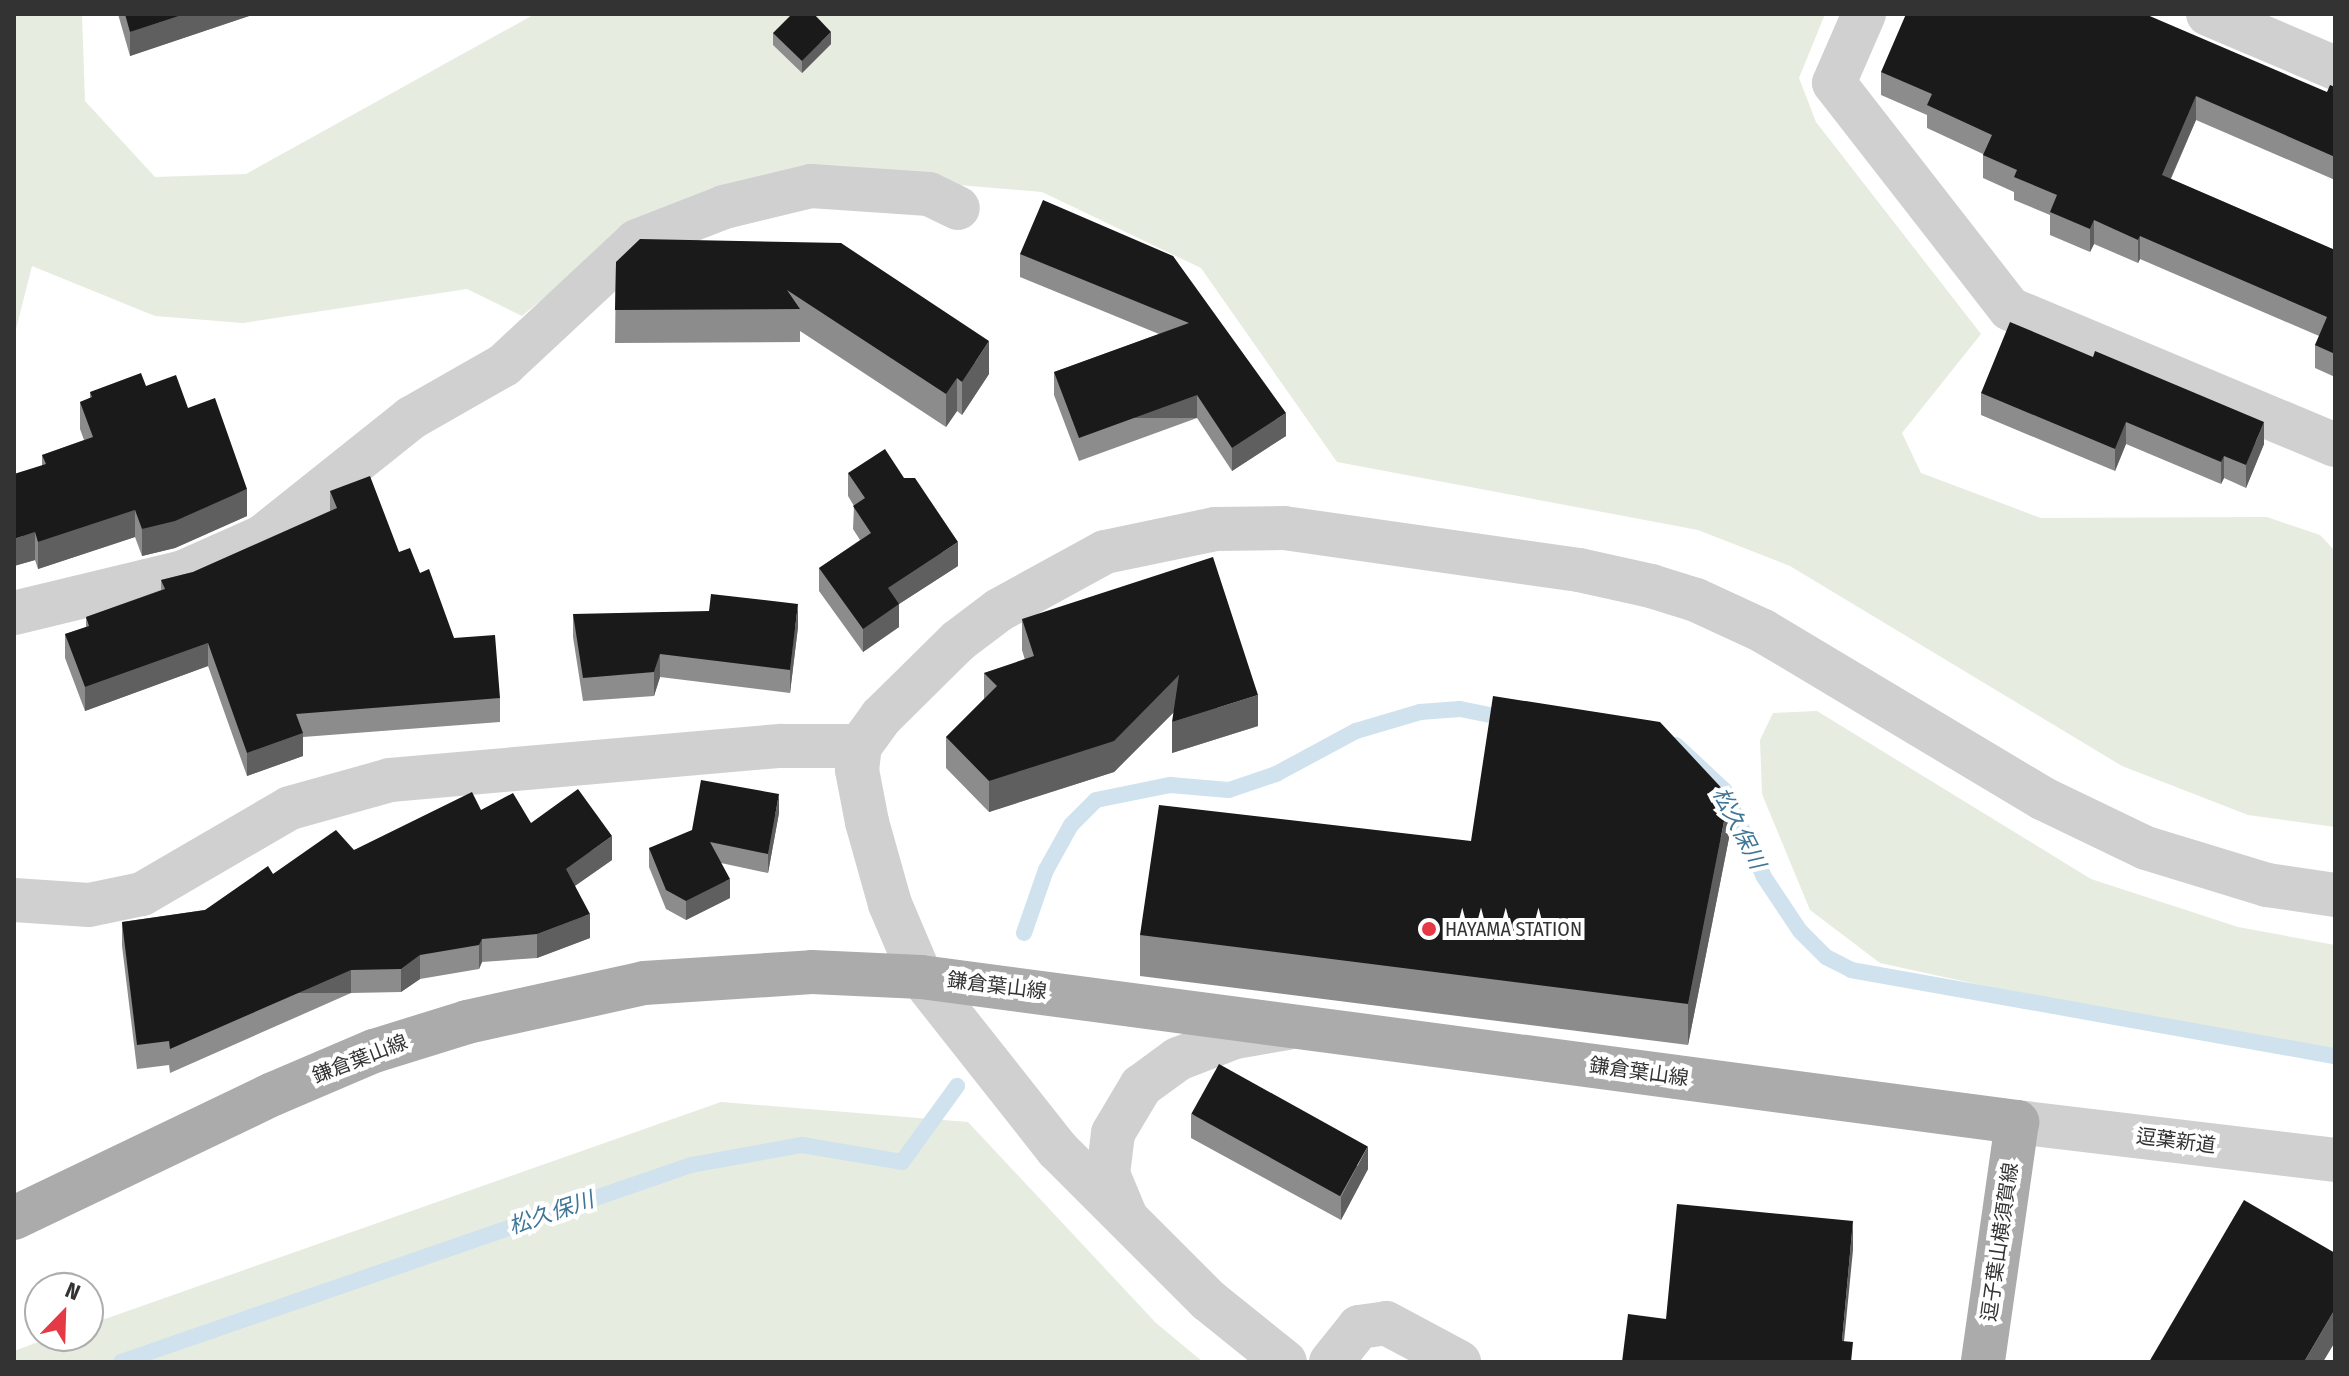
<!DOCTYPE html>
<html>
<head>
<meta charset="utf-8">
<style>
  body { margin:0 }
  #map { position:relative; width:2349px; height:1376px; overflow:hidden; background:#fff; font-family:"Fira Sans Condensed","Noto Sans JP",sans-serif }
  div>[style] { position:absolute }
  .green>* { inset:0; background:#e6ecdf }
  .stream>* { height:16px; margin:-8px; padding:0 8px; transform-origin:8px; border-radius:8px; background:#cfe2ee }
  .minor>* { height:44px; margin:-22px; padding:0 22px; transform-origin:22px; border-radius:22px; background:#d0d0d0 }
  .major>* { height:44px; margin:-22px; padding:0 22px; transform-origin:22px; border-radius:22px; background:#ababab }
  .wall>* { inset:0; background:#8c8c8c }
  .shaded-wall>* { inset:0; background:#5f5f5f; transform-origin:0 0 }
  .building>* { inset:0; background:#1a1a1a; transform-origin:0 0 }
  .dots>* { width:22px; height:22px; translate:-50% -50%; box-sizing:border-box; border:4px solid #fff; border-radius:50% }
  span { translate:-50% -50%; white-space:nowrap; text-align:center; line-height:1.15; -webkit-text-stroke:8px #fff; paint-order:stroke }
  .poi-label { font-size:20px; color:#333 }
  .left { translate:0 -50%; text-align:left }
  .street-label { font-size:20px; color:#333 }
  .water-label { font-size:22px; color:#3f7597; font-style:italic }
  .frame { position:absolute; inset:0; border:16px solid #333; pointer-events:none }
  .north { position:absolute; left:24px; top:1272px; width:80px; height:80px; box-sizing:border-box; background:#fff; border:2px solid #adadad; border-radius:50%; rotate:23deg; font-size:22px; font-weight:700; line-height:32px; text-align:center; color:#333 }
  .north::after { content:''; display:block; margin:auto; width:28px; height:36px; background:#e63946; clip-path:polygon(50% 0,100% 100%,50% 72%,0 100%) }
</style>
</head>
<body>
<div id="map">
  <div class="green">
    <div style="clip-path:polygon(14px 14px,82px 14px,85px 101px,155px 177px,246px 174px,535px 14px,1825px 14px,1799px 78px,1816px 122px,1981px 334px,1902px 433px,1921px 473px,2041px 518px,2267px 517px,2320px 535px,2335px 551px,2335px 827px,2248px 815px,2122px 766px,1790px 566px,1698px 530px,1337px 462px,1201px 268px,1042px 192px,792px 171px,625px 231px,522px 316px,467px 289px,243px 323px,155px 316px,32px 266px,14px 337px)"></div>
    <div style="clip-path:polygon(1817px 711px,2091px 879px,2238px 927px,2335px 945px,2335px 1049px,2031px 996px,1880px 963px,1810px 910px,1762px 794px,1760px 740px,1773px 713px)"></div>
    <div style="clip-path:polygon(721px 1102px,968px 1122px,1156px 1323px,1203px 1362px,14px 1362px,14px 1351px,55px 1336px,88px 1336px,88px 1325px)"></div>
  </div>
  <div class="stream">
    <div style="left:1676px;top:745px;width:66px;rotate:43.2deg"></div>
    <div style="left:1724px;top:790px;width:96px;rotate:65.3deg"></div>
    <div style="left:1764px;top:877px;width:65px;rotate:56.3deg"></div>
    <div style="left:1800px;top:931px;width:37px;rotate:45deg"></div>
    <div style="left:1826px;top:957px;width:28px;rotate:27deg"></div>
    <div style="left:1851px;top:970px;width:492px;rotate:10.1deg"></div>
    <div style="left:1024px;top:933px;width:67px;rotate:-70.8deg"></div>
    <div style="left:1046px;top:870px;width:51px;rotate:-60.9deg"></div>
    <div style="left:1071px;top:825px;width:35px;rotate:-45deg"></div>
    <div style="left:1096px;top:800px;width:76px;rotate:-11.5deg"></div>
    <div style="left:1170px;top:785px;width:59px;rotate:4.8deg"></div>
    <div style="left:1229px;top:790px;width:50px;rotate:-18.8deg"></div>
    <div style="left:1276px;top:774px;width:91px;rotate:-28.3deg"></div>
    <div style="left:1356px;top:731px;width:67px;rotate:-16.5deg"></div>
    <div style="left:1420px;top:712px;width:40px;rotate:-4.3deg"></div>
    <div style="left:1460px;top:709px;width:51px;rotate:11.3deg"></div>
    <div style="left:121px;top:1362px;width:603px;rotate:-19.07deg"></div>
    <div style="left:691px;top:1165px;width:113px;rotate:-10.2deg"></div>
    <div style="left:802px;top:1145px;width:101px;rotate:9.6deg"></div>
    <div style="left:902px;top:1162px;width:94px;rotate:-54.1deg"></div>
  </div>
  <div class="minor">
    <div style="left:1864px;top:14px;width:75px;rotate:113.5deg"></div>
    <div style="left:1834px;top:83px;width:286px;rotate:52.1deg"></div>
    <div style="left:2010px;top:309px;width:352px;rotate:22.7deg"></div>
    <div style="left:2208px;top:14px;width:138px;rotate:23deg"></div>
    <div style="left:14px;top:613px;width:174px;rotate:-13.6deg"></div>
    <div style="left:183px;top:572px;width:86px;rotate:-23.9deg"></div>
    <div style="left:262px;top:537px;width:191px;rotate:-38.6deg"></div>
    <div style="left:411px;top:418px;width:107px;rotate:-29.7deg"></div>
    <div style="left:504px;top:365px;width:182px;rotate:-43deg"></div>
    <div style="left:637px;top:241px;width:93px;rotate:-21.3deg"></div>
    <div style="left:724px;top:207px;width:89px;rotate:-13.6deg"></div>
    <div style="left:811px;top:186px;width:118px;rotate:3.9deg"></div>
    <div style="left:929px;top:194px;width:32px;rotate:26deg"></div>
    <div style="left:14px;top:900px;width:75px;rotate:3.8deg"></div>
    <div style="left:89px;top:905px;width:54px;rotate:-11.7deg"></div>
    <div style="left:142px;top:894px;width:171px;rotate:-30.2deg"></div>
    <div style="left:290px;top:808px;width:104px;rotate:-15.6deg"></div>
    <div style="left:390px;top:780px;width:392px;rotate:-5deg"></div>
    <div style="left:781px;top:746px;width:79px"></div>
    <div style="left:2017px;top:1122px;width:320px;rotate:6.8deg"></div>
    <div style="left:1126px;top:1217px;width:47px;rotate:-112.7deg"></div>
    <div style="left:1108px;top:1174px;width:41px;rotate:-83deg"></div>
    <div style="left:1113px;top:1133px;width:55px;rotate:-59.2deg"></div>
    <div style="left:1141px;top:1086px;width:46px;rotate:-36.1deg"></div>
    <div style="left:1178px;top:1059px;width:61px;rotate:-21.1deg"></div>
    <div style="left:1235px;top:1037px;width:53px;rotate:-9.8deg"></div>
    <div style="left:1285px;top:1362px;width:97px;rotate:-141.2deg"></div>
    <div style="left:1209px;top:1301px;width:215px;rotate:-135deg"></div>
    <div style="left:1057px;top:1149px;width:219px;rotate:-128.3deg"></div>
    <div style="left:921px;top:977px;width:79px;rotate:-113deg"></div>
    <div style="left:890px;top:904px;width:85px;rotate:-105.7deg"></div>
    <div style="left:867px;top:822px;width:53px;rotate:-100.9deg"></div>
    <div style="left:857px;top:770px;width:24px;rotate:-83deg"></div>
    <div style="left:860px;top:746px;width:36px;rotate:-54deg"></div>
    <div style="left:881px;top:717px;width:108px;rotate:-44.6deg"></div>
    <div style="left:958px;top:641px;width:51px;rotate:-37.1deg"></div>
    <div style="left:999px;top:610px;width:121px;rotate:-28.7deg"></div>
    <div style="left:1105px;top:552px;width:112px;rotate:-11.8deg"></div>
    <div style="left:1215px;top:529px;width:69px;rotate:-0.8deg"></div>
    <div style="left:1284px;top:528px;width:298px;rotate:8.1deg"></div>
    <div style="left:1579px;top:570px;width:74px;rotate:12.5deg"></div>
    <div style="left:1651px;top:586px;width:47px;rotate:17.3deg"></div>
    <div style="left:1696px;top:600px;width:74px;rotate:24.8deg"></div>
    <div style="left:1763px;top:631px;width:327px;rotate:30.9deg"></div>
    <div style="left:2044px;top:799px;width:113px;rotate:25.7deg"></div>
    <div style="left:2146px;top:848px;width:127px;rotate:17deg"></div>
    <div style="left:2267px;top:885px;width:69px;rotate:8.4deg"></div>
    <div style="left:1331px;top:1362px;width:45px;rotate:-51.3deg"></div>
    <div style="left:1359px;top:1327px;width:27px;rotate:-8deg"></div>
    <div style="left:1386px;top:1323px;width:83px;rotate:28.1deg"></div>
  </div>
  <div class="major">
    <div style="left:14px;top:1218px;width:287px;rotate:-25.6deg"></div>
    <div style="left:273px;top:1094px;width:110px;rotate:-23.1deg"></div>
    <div style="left:374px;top:1051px;width:97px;rotate:-17.3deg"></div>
    <div style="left:467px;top:1022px;width:181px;rotate:-12.4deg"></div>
    <div style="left:644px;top:983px;width:168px;rotate:-3.7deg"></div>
    <div style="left:812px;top:972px;width:109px;rotate:2.6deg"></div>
    <div style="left:921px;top:977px;width:1106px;rotate:7.54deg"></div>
    <div style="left:2017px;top:1122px;width:242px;rotate:98.1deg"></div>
  </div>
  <div class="wall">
    <div style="clip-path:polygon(118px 14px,255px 14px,130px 56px)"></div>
    <div style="clip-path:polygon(773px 33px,831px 44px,802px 73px,773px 45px)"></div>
    <div style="clip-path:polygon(1881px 72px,2327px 92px,2335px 87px,2335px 180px,2196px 120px,2171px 179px,2335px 250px,2335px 377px,2315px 368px,2315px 345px,2319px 336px,2140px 259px,2138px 263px,2094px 244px,2090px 252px,2050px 235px,2050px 215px,2014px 200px,2014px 192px,1983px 178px,1983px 154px,1927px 128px,1927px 115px,1881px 95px)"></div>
    <div style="clip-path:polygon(841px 243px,989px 374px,962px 415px,957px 411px,946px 427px,800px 331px,800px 342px,615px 343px,616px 262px)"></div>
    <div style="clip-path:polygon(1020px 254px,1173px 256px,1286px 436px,1232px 471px,1197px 418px,1079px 461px,1054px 395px,1054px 372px,1159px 334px,1020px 277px)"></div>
    <div style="clip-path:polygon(146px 386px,188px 408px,247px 516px,175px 548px,142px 556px,135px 537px,38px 569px,35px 560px,14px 566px,42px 465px,42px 455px,84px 440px,80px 429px,80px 402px,90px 398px,90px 392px)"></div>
    <div style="clip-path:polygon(1981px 393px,2264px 444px,2246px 488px,2224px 478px,2221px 484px,2126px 444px,2115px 471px,1981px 415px)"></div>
    <div style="clip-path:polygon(848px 473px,958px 566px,899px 604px,899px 627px,863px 652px,819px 591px,819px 568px,860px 540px,853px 529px,854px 506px,848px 496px)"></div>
    <div style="clip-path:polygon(330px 491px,399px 552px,420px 573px,454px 638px,500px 698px,500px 722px,303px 737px,303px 756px,247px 776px,208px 666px,85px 711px,65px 658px,65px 634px,86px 627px,86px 617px,161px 590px,161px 580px,193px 572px,330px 511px)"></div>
    <div style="clip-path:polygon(573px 614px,798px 627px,790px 693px,660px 677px,654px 696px,583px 701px,573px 637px)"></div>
    <div style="clip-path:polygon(1022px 619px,1258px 726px,1172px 753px,1174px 712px,1114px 772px,989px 812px,946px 768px,946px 737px,984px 699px,984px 673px,1025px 660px,1022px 650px)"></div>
    <div style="clip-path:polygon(481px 810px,531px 823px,612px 860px,575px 886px,590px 938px,537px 958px,482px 962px,479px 969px,420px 979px,401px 992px,351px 993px,170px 1073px,169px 1065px,137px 1069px,122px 946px,122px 922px,205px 910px,273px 874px,354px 850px)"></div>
    <div style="clip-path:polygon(779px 813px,768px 873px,721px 863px,730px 898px,686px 920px,666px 909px,649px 867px,649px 848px)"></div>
    <div style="clip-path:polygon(1729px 838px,1688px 1045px,1140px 976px,1140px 935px,1471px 841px)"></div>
    <div style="clip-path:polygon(1191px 1114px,1368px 1169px,1341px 1220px,1191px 1138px)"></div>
  </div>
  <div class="shaded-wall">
    <div style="clip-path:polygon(185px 14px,255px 14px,130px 56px,130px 32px)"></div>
    <div style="clip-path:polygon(831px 32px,831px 44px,802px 73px,802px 61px)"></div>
    <div style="clip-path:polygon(2196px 96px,2196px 120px,2162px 198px,2162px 175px)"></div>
    <div style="clip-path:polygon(2094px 220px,2094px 244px,2090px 252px,2090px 229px)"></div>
    <div style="clip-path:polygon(2140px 236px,2140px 259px,2138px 263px,2138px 240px)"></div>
    <div style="clip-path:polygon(989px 341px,989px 374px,962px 415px,962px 382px)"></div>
    <div style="clip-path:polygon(957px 378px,957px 411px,946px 427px,946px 394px)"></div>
    <div style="left:1197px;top:395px;width:23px;height:126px;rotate:90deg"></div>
    <div style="clip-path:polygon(1286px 413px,1286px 436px,1232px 471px,1232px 448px)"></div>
    <div style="clip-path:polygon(2126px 422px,2126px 444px,2115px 471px,2115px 449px)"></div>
    <div style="clip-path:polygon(2264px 422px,2264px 444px,2246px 488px,2246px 465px)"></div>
    <div style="clip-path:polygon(2224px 456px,2224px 478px,2221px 484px,2221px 462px)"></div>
    <div style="clip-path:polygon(247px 489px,247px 516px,175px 548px,142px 556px,142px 529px)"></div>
    <div style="clip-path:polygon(135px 510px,135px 537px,38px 569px,38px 542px)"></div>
    <div style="clip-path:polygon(35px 532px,35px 560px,14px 566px,14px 539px)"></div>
    <div style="clip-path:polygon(958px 542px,958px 566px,899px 604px,899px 627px,863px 652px,863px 629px,888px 588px)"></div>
    <div style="clip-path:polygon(798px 604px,798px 627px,790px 693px,790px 670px)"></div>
    <div style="clip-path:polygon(208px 643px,208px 666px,85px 711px,85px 687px)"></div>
    <div style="clip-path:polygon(660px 654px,660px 677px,654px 696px,654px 672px)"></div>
    <div style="clip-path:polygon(1179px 675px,1179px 707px,1114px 772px,989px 812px,989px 781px)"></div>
    <div style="clip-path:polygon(1258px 695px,1258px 726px,1172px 753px,1172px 722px)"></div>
    <div style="clip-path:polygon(303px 733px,303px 756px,247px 776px,247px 753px)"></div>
    <div style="clip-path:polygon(779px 794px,779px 813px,768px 873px,768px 854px)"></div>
    <div style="clip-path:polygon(1729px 796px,1729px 838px,1688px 1045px,1688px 1004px)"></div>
    <div style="clip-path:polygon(612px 836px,612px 860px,566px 892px,566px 869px)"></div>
    <div style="clip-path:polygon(730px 879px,730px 898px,686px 920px,686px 901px)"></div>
    <div style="clip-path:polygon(590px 914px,590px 938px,537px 958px,537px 934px)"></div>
    <div style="clip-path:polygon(482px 939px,482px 962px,479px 969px,479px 945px)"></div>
    <div style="clip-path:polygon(420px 955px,420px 979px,401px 992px,401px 969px)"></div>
    <div style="left:351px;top:970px;width:23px;height:197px;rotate:90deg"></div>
    <div style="clip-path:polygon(1368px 1146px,1368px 1169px,1341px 1220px,1341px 1197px)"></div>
    <div style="clip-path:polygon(1853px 1221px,1853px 1250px,1842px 1362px,1842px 1341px)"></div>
    <div style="clip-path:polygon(2335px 1309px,2335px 1342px,2323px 1362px,2304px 1362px)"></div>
  </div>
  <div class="building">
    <div style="clip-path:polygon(125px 14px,185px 14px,130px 32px)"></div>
    <div style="clip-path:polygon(792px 14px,814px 14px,831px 32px,802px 61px,773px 33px)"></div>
    <div style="clip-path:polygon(1906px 14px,2145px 14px,2327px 92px,2330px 85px,2335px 87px,2335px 157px,2196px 96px,2162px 175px,2335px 250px,2335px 354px,2315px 345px,2327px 317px,2140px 236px,2138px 240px,2094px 220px,2090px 229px,2050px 212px,2057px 195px,2014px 177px,2017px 170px,1983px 155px,1992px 135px,1927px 105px,1932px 94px,1881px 72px)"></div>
    <div style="clip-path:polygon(1043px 200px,1173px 256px,1286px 413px,1232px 448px,1197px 395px,1079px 438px,1054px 372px,1189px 323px,1020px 254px)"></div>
    <div style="clip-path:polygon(640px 239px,841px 243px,989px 341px,962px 382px,957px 378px,946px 394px,787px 290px,800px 309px,615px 310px,616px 262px)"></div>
    <div style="clip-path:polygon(2010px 322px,2093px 357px,2095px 351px,2264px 422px,2246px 465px,2224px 456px,2221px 462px,2126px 422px,2115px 449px,1981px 393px)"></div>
    <div style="clip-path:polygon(141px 373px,146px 386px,176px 375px,188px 408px,215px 398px,247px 489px,175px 521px,142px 529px,135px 510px,38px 542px,35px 532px,14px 539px,14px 474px,46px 464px,42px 455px,93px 437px,80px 402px,92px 397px,90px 392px)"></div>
    <div style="clip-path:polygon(885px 449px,904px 478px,915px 478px,958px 542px,888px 588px,899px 604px,863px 629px,819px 568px,871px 533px,853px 506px,865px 498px,848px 473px)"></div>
    <div style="clip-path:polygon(370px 476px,399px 552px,410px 548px,420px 573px,429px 569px,454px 638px,495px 635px,500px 698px,296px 714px,303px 733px,247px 753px,208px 643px,85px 687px,65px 634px,89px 626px,86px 617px,165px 589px,161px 580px,193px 572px,337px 508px,330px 491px)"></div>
    <div style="clip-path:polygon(1213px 557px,1258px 695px,1172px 722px,1179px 675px,1114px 741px,989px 781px,946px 737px,997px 686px,984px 673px,1034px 656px,1022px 619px)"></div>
    <div style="clip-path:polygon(711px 594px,798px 604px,790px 670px,660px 654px,654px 672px,583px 678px,573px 614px,709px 611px)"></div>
    <div style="clip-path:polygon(1493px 696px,1660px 722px,1729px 796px,1688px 1004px,1140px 935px,1159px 805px,1471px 841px)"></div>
    <div style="clip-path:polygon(701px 780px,779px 794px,768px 854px,710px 842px,730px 879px,686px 901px,666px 890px,649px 848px,692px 830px)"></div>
    <div style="clip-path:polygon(578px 789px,612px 836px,566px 869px,590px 914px,537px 934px,482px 939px,479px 945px,420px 955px,401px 969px,351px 970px,170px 1049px,169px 1041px,137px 1045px,122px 922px,205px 910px,268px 866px,273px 874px,336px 830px,354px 850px,472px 792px,481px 810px,513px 793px,531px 823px)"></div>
    <div style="left:1219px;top:1064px;width:170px;height:57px;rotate:29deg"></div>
    <div style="clip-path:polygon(2244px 1200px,2335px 1253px,2335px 1309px,2304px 1362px,2149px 1362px)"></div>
    <div style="clip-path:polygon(1677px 1204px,1853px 1221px,1842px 1341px,1853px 1342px,1851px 1362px,1622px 1362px,1628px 1314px,1666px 1319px)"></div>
  </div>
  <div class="dots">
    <div style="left:1429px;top:929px;background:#e63946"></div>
  </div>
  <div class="poi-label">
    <span class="left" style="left:1445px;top:929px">HAYAMA STATION</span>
  </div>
  <div class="street-label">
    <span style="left:997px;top:986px;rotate:7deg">鎌倉葉山線</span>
    <span style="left:360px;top:1059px;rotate:-21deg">鎌倉葉山線</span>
    <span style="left:1639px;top:1072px;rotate:8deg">鎌倉葉山線</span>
    <span style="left:2176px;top:1141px;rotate:7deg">逗葉新道</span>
    <span style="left:2000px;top:1242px;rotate:-82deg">逗子葉山横須賀線</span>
  </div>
  <div class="water-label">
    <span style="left:1739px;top:828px;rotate:63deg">松久保川</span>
    <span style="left:551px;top:1213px;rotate:-19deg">松久保川</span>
  </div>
  <div class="frame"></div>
  <div class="north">N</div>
</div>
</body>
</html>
